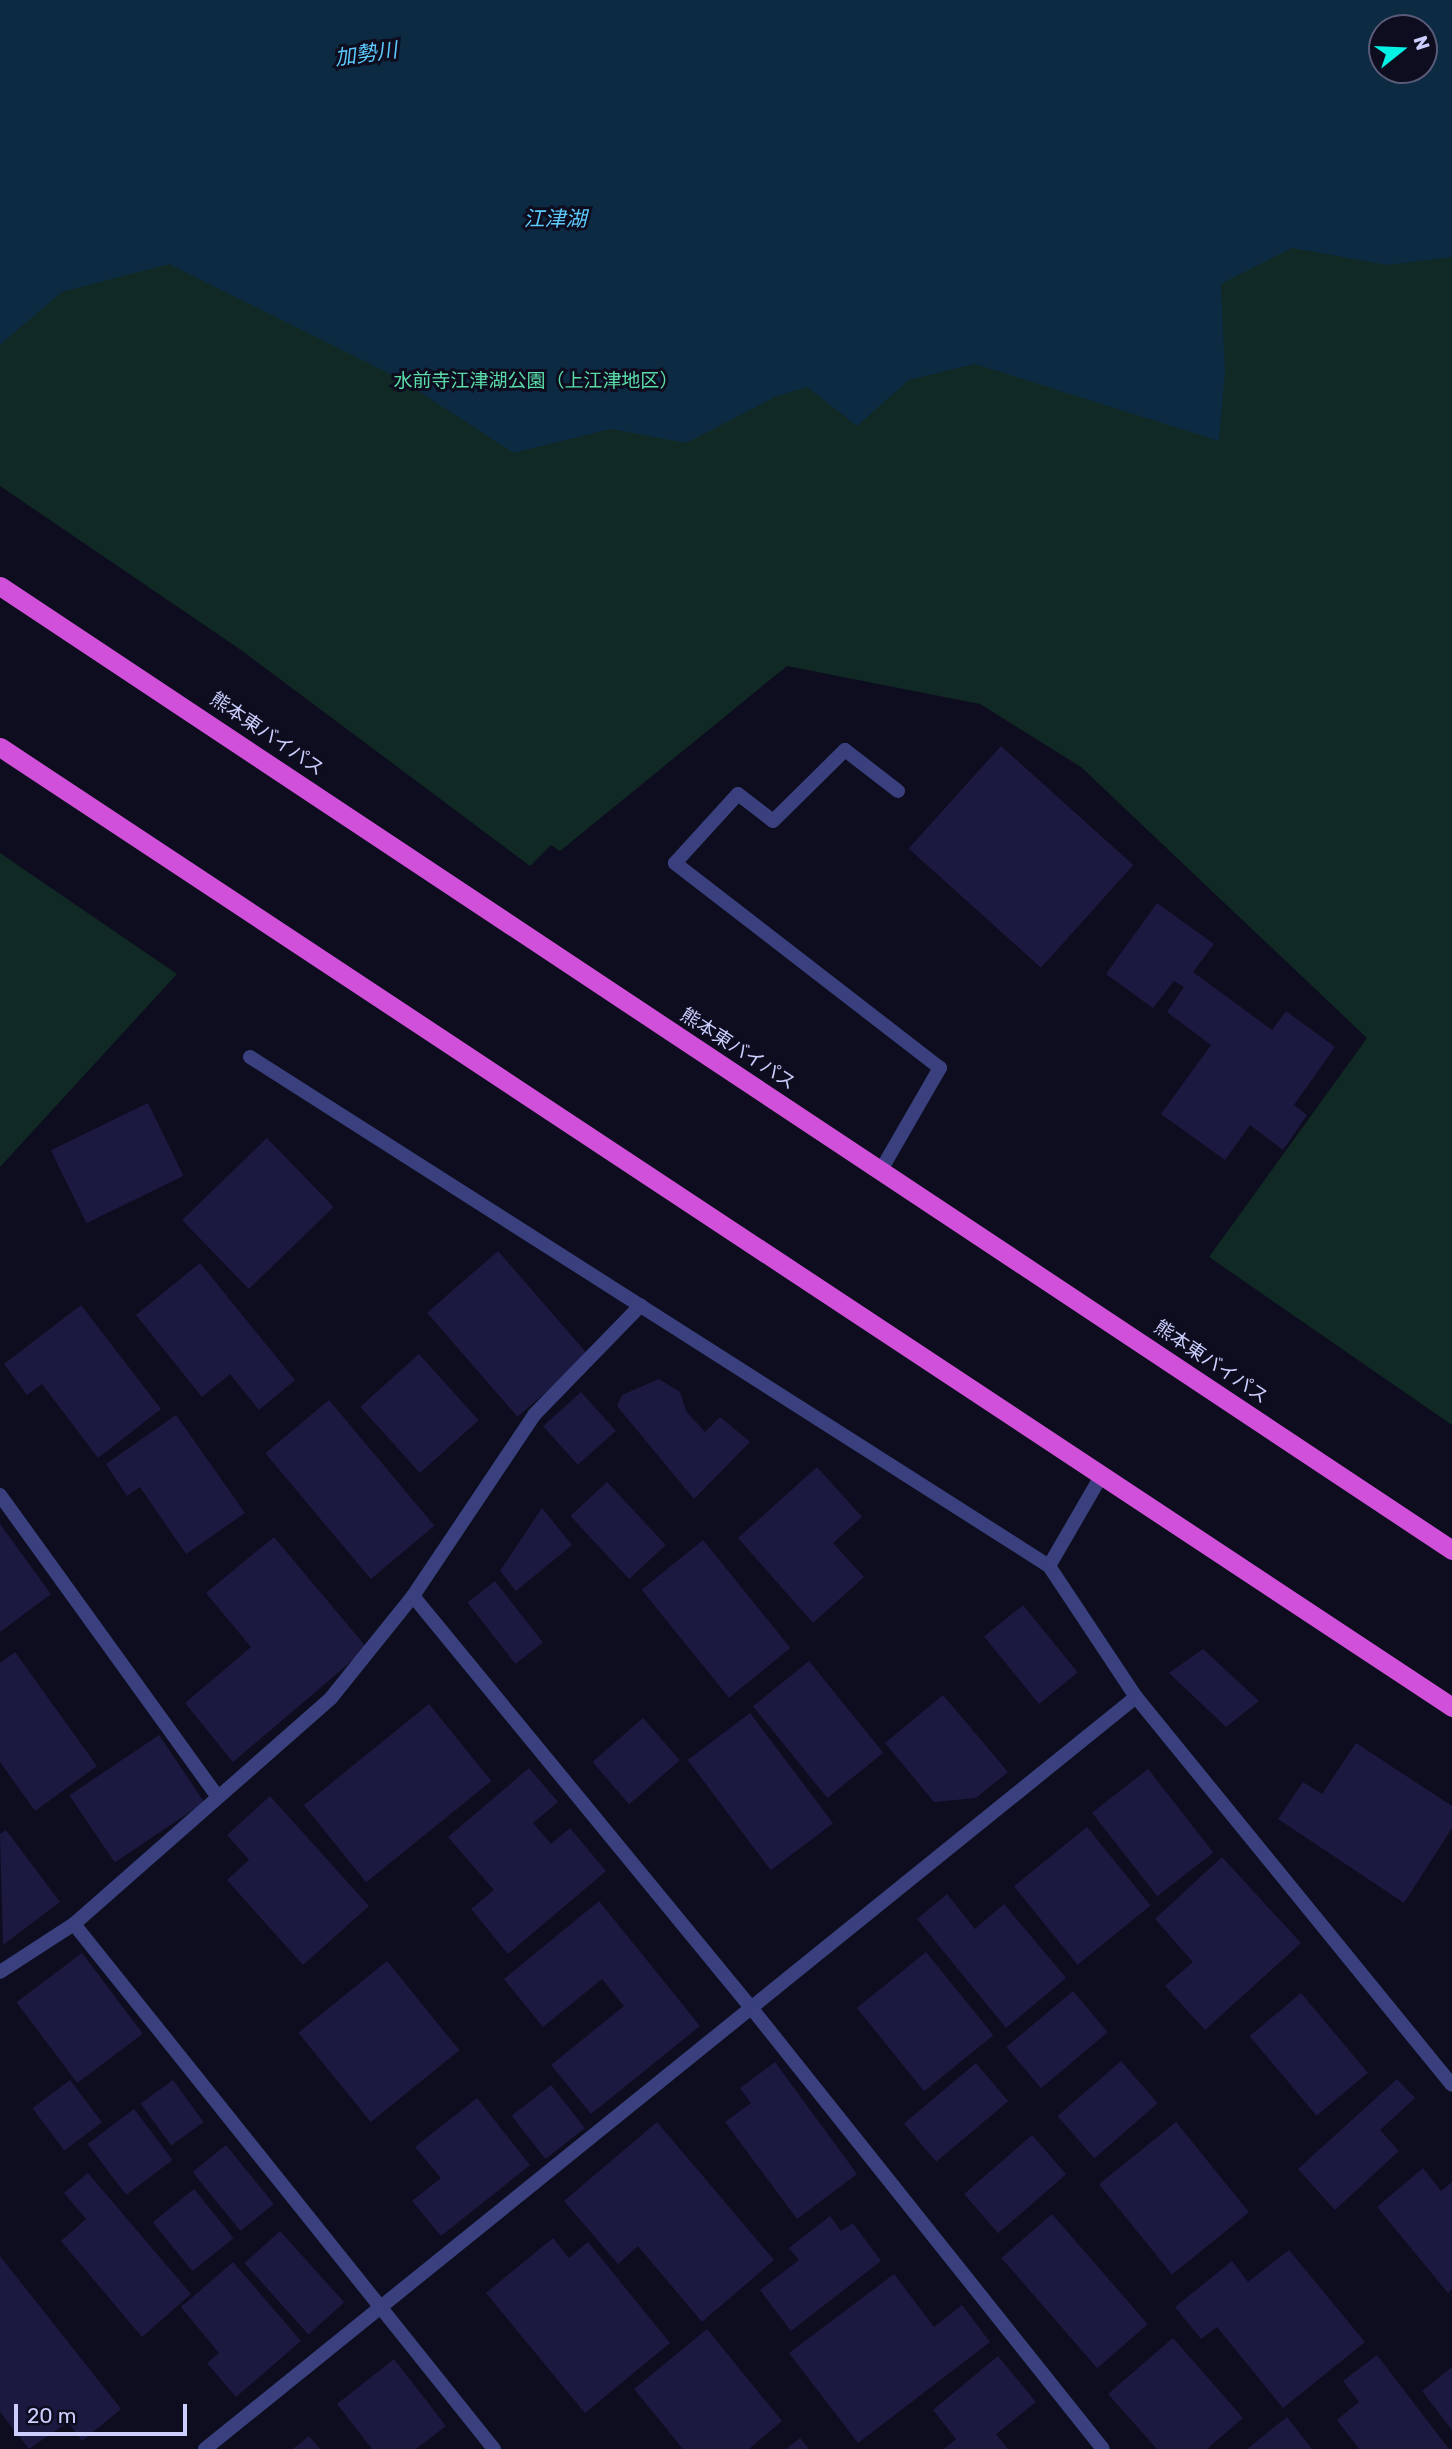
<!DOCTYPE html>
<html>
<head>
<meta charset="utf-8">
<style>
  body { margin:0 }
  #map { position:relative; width:1452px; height:2449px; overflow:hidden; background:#0d0d1f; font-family:Rubik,"Noto Sans JP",sans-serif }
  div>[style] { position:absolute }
  .green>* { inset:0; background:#102924 }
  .water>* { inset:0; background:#0d2a43 }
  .building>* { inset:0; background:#1b1940; transform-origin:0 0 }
  .service>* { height:14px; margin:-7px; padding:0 7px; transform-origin:7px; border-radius:7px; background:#39407d }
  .minor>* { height:14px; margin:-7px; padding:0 7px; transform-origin:7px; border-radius:7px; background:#39407d }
  .trunk>* { height:19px; margin:-9.5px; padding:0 9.5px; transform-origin:9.5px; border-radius:9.5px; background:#d050da }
  span { translate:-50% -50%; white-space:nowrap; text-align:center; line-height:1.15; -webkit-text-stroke:6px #0d0d1f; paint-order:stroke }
  .park-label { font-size:19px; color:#5adca8 }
  .street-label { font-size:19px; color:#cccefe }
  .water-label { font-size:21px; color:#5ccafc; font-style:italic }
  .north { position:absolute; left:1368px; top:14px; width:70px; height:70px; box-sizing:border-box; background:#0d0d1f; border:2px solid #595a78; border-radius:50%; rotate:72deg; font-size:19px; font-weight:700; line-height:28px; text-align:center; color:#cccefe }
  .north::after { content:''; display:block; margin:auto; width:24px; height:32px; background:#05f1e5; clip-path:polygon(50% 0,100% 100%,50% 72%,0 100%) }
  .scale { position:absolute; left:14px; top:2404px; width:173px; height:32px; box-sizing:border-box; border:4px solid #cccefe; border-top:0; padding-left:9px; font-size:21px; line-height:24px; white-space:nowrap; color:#cccefe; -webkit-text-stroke:5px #0d0d1f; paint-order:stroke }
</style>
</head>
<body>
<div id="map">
  <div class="green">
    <div style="clip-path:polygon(evenodd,0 0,1452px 0,1452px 1425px,1209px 1257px,1367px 1038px,1081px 767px,980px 704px,787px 666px,560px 851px,551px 845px,530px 866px,241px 650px,0 486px,0 0,1382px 28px,1424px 28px,1424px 70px,1382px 70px,1382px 28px)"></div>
    <div style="clip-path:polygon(0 853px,177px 974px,0 1167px)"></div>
  </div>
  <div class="water">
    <div style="clip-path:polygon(evenodd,0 0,1452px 0,1452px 257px,1388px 265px,1292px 248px,1221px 284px,1225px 372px,1219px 441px,975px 364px,909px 380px,857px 426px,807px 387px,775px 397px,686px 443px,611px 429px,514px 453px,398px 378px,169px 264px,62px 292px,0 345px,0 0,1382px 28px,1424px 28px,1424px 70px,1382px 70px,1382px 28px)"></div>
  </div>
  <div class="building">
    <div style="left:1001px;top:746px;width:178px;height:138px;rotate:42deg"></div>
    <div style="clip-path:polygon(1157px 903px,1214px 944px,1193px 972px,1272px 1030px,1286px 1011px,1335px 1047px,1294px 1105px,1307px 1115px,1283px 1150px,1250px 1125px,1225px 1160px,1161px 1114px,1211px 1045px,1167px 1012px,1184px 987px,1174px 981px,1153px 1008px,1106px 974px)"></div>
    <div style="left:148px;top:1103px;width:81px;height:108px;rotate:64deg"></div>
    <div style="left:267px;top:1138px;width:96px;height:118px;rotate:46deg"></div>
    <div style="left:498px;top:1251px;width:138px;height:94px;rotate:49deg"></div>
    <div style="clip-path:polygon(200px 1263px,295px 1380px,259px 1410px,230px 1374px,202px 1397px,136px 1315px)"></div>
    <div style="clip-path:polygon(81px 1305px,161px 1409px,98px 1458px,42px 1384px,27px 1395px,4px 1364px)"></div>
    <div style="left:419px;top:1354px;width:89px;height:79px;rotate:48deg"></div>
    <div style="clip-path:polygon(659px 1379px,680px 1392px,686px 1411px,705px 1432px,720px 1417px,750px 1442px,694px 1499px,617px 1406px,622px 1395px)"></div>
    <div style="left:581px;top:1392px;width:52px;height:51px;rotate:48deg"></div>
    <div style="left:329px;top:1400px;width:164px;height:83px;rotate:50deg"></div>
    <div style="clip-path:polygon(176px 1415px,245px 1513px,186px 1554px,140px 1487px,127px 1496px,106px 1464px)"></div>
    <div style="clip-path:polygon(817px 1467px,862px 1517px,833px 1543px,864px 1577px,813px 1623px,738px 1538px)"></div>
    <div style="left:607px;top:1482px;width:86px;height:50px;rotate:47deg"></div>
    <div style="clip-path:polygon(542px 1508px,572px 1545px,516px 1591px,500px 1571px)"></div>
    <div style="clip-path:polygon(0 1524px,51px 1594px,0 1632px)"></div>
    <div style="clip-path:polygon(274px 1537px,367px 1648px,233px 1762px,185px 1703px,251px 1647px,206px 1593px)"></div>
    <div style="left:703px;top:1540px;width:139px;height:79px;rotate:51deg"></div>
    <div style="left:495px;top:1581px;width:78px;height:35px;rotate:52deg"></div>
    <div style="left:1023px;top:1605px;width:87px;height:50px;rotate:51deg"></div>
    <div style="clip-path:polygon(1203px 1649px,1259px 1701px,1226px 1727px,1169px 1673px)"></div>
    <div style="clip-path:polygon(15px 1652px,97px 1766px,35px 1811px,0 1762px,0 1663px)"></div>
    <div style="left:809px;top:1661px;width:118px;height:72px;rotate:51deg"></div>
    <div style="clip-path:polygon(943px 1695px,1008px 1772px,976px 1798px,934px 1802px,885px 1743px)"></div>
    <div style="left:429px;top:1704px;width:99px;height:161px;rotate:51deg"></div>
    <div style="left:750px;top:1713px;width:138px;height:78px;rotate:53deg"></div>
    <div style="left:643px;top:1718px;width:56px;height:67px;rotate:49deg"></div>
    <div style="left:159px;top:1735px;width:81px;height:108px;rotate:56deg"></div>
    <div style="clip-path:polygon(1356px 1743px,1452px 1806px,1452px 1828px,1404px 1903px,1278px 1819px,1303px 1782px,1322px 1794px)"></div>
    <div style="clip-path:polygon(529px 1768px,558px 1802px,533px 1823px,551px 1844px,570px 1828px,606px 1871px,508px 1954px,471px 1909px,494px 1890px,448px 1837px)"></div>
    <div style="left:1148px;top:1769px;width:106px;height:71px;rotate:52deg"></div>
    <div style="clip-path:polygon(270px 1796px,369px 1906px,303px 1965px,227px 1880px,249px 1860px,227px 1835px)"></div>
    <div style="left:1087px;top:1827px;width:101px;height:94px;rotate:51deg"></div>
    <div style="clip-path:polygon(6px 1830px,60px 1902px,3px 1945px,0 1834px)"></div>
    <div style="clip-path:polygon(1222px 1857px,1301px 1943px,1205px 2030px,1165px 1986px,1193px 1962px,1155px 1919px)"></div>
    <div style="clip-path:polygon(947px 1894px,975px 1929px,1004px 1904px,1066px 1978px,1006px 2028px,917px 1919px)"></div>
    <div style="clip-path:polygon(599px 1901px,700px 2026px,591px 2114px,551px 2065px,624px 2006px,602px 1979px,543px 2027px,504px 1979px)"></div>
    <div style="left:926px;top:1952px;width:107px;height:89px;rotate:51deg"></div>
    <div style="left:82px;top:1953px;width:101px;height:82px;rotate:53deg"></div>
    <div style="left:387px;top:1961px;width:115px;height:114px;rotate:51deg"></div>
    <div style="left:1073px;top:1991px;width:54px;height:87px;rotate:50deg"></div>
    <div style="left:1301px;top:1993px;width:104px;height:67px;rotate:50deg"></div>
    <div style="left:1121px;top:2061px;width:56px;height:84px;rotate:49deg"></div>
    <div style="clip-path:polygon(775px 2062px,857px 2174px,797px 2219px,725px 2122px,751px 2103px,740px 2088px)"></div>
    <div style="left:976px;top:2063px;width:50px;height:94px;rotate:50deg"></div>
    <div style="clip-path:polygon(1397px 2079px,1415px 2098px,1380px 2130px,1399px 2151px,1335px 2210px,1298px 2169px)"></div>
    <div style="left:70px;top:2080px;width:53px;height:47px;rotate:53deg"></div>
    <div style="left:173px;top:2080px;width:52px;height:40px;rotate:54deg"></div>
    <div style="left:551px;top:2085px;width:55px;height:50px;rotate:52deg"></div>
    <div style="clip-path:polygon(477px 2098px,530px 2165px,441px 2236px,412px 2201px,441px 2178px,415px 2147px)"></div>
    <div style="left:134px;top:2109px;width:64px;height:58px;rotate:53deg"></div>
    <div style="clip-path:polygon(657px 2122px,774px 2260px,702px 2322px,638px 2246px,618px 2264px,564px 2201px)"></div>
    <div style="left:1176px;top:2122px;width:116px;height:99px;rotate:51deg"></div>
    <div style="left:1032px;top:2135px;width:52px;height:90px;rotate:49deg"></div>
    <div style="left:226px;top:2145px;width:76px;height:43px;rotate:51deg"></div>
    <div style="clip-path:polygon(1423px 2168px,1441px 2191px,1452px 2182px,1452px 2289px,1448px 2293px,1377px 2207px)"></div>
    <div style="clip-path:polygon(88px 2173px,191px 2294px,142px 2337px,61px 2241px,86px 2219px,64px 2193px)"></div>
    <div style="left:194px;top:2189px;width:63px;height:53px;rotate:51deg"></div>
    <div style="left:1052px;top:2214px;width:146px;height:67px;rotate:49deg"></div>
    <div style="clip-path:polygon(830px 2216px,841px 2231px,853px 2223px,881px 2261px,791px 2331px,760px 2290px,799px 2260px,789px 2248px)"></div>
    <div style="left:280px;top:2231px;width:96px;height:48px;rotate:48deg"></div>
    <div style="clip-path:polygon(553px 2238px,569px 2258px,588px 2242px,670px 2343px,585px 2413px,486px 2293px)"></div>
    <div style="clip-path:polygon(1289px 2250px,1365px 2342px,1283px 2408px,1217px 2327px,1201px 2339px,1175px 2307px,1232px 2261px,1248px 2282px)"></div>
    <div style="clip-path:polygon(0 2256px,121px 2409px,82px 2441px,68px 2422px,29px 2449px,0 2412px)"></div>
    <div style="clip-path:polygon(233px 2262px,301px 2341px,236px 2397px,207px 2363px,219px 2353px,181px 2307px)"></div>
    <div style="clip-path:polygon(894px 2274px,934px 2327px,962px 2305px,990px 2342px,858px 2443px,789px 2353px)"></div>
    <div style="clip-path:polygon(707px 2329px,782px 2421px,749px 2449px,683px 2449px,634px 2389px)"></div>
    <div style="clip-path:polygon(1173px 2338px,1243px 2418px,1207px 2449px,1157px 2449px,1108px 2394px)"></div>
    <div style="clip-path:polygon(1377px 2355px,1449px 2449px,1359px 2449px,1337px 2420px,1359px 2402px,1343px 2381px)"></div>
    <div style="clip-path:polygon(998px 2356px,1036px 2402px,996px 2434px,1008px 2449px,944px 2449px,956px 2439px,933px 2410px)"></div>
    <div style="clip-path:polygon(394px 2359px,446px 2426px,416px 2449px,372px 2449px,337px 2404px)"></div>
    <div style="clip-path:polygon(1452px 2367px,1452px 2430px,1422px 2391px)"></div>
    <div style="clip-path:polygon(1287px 2417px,1312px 2449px,1247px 2449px)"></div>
    <div style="clip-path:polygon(309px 2436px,320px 2449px,293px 2449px)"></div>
    <div style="clip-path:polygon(800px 2438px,809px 2449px,786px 2449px)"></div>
  </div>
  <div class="service">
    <div style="left:881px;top:1170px;width:118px;rotate:-60deg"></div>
    <div style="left:940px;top:1068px;width:335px;rotate:-142.3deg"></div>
    <div style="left:675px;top:863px;width:93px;rotate:-47.6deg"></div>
    <div style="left:738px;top:794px;width:44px;rotate:37.6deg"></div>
    <div style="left:773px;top:821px;width:101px;rotate:-44.6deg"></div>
    <div style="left:845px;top:750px;width:67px;rotate:37.7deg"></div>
    <div style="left:0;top:1972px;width:88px;rotate:-33deg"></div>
  </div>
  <div class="minor">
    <div style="left:250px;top:1057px;width:947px;rotate:32.5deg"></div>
    <div style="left:1049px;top:1566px;width:157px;rotate:56.4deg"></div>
    <div style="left:0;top:1495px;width:372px;rotate:54.2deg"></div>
    <div style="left:1049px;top:1566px;width:102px;rotate:-59.9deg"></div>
    <div style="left:413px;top:1596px;width:218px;rotate:-56.2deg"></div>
    <div style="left:534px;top:1415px;width:153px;rotate:-45.8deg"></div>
    <div style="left:205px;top:2449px;width:1197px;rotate:-38.93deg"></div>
    <div style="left:1136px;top:1697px;width:500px;rotate:50.84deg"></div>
    <div style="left:494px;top:2449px;width:672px;rotate:-128.66deg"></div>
    <div style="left:74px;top:1924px;width:342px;rotate:-41.3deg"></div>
    <div style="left:331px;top:1698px;width:131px;rotate:-51.2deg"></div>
    <div style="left:413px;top:1596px;width:536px;rotate:50.61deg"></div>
    <div style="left:753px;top:2010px;width:561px;rotate:51.44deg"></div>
  </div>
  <div class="trunk">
    <div style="left:0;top:586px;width:1743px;rotate:33.58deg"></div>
    <div style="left:0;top:747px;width:1741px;rotate:33.47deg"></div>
  </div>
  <div class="park-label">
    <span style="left:536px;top:381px">水前寺江津湖公園（上江津地区）</span>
  </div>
  <div class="street-label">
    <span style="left:267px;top:734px;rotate:34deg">熊本東バイパス</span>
    <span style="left:738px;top:1049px;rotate:33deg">熊本東バイパス</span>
    <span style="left:1211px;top:1362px;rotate:34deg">熊本東バイパス</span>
  </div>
  <div class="water-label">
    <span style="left:366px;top:54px;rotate:-8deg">加勢川</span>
    <span style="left:555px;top:219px">江津湖</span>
  </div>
  <div class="north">N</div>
  <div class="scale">20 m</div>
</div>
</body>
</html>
